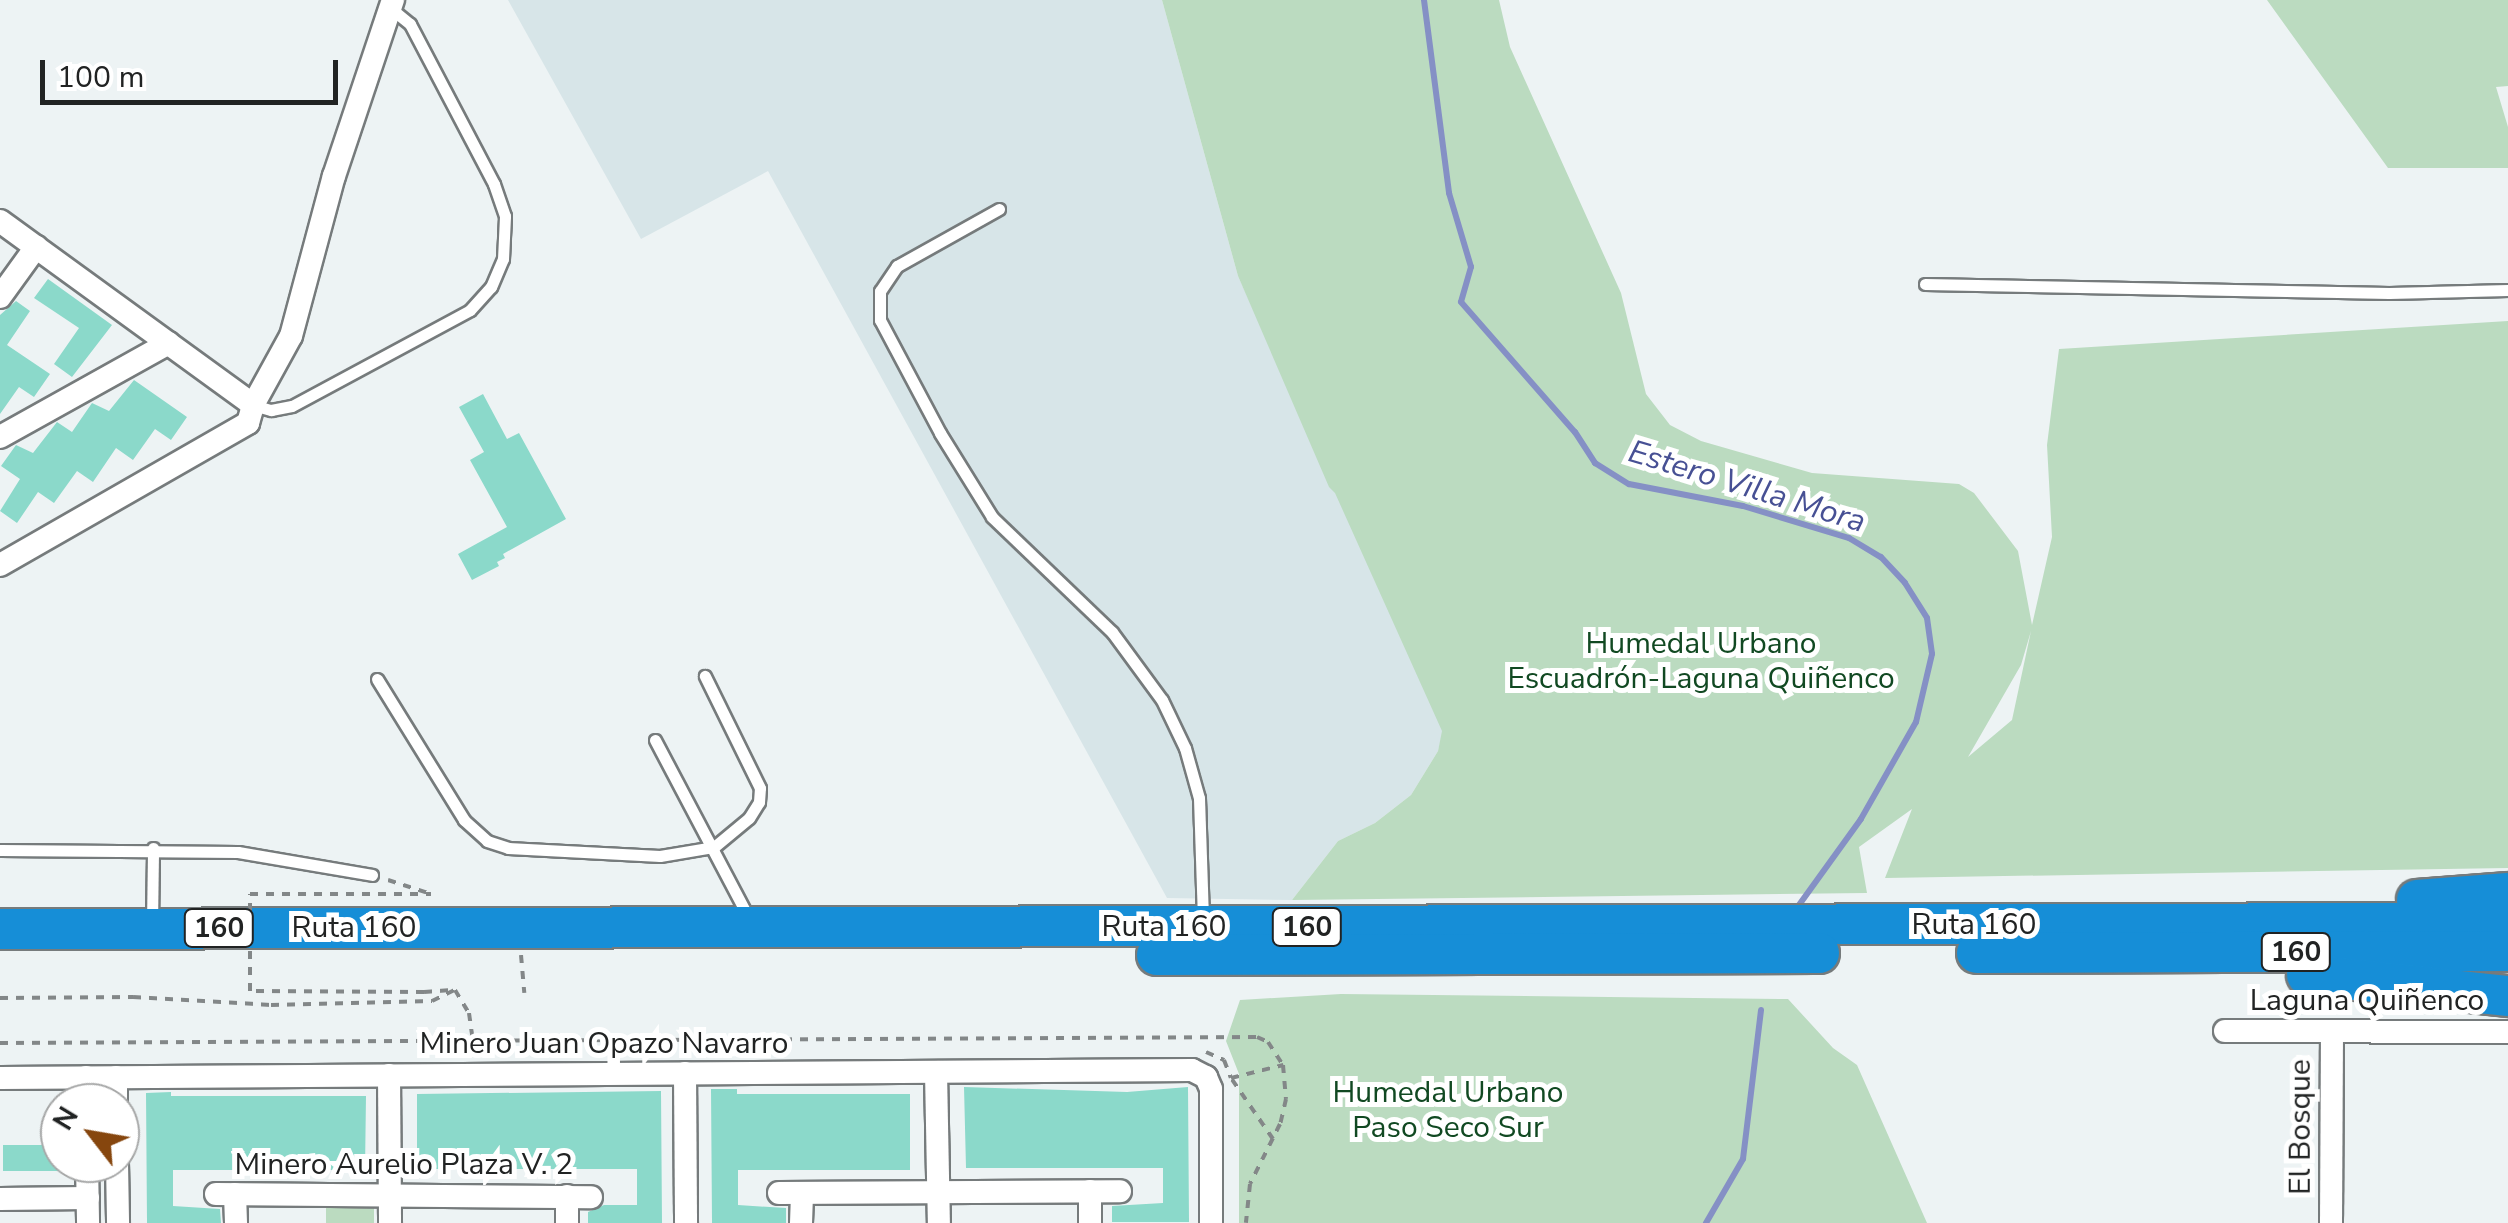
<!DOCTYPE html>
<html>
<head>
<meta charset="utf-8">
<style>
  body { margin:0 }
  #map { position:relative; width:2508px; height:1223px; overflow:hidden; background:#edf3f4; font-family:"Nunito Sans",sans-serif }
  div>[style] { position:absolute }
  .built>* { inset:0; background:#d7e5e8 }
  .green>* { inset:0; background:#bbdbc0; transform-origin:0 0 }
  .stream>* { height:6px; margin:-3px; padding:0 3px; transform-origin:3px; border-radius:3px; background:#8590c5 }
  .building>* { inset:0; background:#8bd9ca; transform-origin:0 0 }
  .path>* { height:4px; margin-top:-2px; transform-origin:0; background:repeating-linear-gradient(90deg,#838788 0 8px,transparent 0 16px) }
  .roads { filter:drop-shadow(2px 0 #767b7c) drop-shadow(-2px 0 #767b7c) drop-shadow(0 2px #767b7c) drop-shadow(0 -2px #767b7c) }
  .lane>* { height:11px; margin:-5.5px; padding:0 5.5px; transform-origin:5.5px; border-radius:5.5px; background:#fff }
  .street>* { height:22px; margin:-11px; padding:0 11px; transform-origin:11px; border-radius:11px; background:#fff }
  .highway>* { height:40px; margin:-20px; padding:0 20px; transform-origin:20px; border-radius:20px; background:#168ed7 }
  .path-bridge>* { height:4px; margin-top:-2px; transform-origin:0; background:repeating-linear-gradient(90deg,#838788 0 8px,transparent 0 16px) }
  span { translate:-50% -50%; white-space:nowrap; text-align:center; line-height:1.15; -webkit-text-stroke:10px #fff; paint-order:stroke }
  .shield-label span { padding:2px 8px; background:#fff; border:2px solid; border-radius:8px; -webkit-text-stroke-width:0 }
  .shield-label { font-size:28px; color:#212323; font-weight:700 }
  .park-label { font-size:30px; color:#114922 }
  .street-label { font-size:30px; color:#212323 }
  .water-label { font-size:32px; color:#475094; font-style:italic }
  .north { position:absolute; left:40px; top:1083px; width:100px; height:100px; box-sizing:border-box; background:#fff; border:2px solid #a6a7a7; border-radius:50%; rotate:301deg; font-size:28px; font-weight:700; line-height:40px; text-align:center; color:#212323 }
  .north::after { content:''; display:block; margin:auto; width:35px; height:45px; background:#86460e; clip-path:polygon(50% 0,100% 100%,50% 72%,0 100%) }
  .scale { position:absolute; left:40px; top:60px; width:298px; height:45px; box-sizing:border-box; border:5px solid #212323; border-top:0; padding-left:12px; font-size:30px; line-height:35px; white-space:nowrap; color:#212323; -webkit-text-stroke:8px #fff; paint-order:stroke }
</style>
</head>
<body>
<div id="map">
  <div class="built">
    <div style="clip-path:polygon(508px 0,1162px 0,1238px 276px,1443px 731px,1438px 751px,1411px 795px,1375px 823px,1338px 841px,1292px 900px,1167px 898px,768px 171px,641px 239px)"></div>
  </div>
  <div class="green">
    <div style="clip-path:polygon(evenodd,1162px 0,1499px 0,1510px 47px,1621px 293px,1646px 394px,1670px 425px,1701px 441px,1812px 473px,1959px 484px,1974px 493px,2018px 551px,2032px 625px,2052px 537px,2047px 445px,2059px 349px,2508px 321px,2508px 868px,1885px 878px,1912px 809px,1859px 847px,1867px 893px,1292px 900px,1338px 841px,1375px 823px,1411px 795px,1438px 751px,1442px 731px,1335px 493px,1329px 487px,1238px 276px,1162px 0,2031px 631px,2012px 720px,1968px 757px,2021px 665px,2031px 631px)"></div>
    <div style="clip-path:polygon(2267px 0,2508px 0,2508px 86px,2496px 87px,2508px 127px,2508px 168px,2388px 168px)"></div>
    <div style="clip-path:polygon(1341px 994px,1788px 999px,1833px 1048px,1857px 1065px,1927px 1223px,1239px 1223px,1239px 1074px,1226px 1041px,1240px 1000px)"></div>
    <div style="left:374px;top:1203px;width:20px;height:48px;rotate:90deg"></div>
  </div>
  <div class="stream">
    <div style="left:1424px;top:0;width:195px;rotate:82.6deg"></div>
    <div style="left:1449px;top:193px;width:77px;rotate:73.4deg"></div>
    <div style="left:1471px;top:267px;width:36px;rotate:106deg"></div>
    <div style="left:1461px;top:302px;width:173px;rotate:48.8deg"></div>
    <div style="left:1575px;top:432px;width:37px;rotate:57deg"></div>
    <div style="left:1595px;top:463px;width:40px;rotate:32deg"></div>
    <div style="left:1629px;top:484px;width:116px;rotate:10.9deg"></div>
    <div style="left:1743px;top:506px;width:111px;rotate:16.8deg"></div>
    <div style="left:1849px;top:538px;width:37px;rotate:31deg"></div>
    <div style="left:1881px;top:557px;width:35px;rotate:47deg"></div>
    <div style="left:1905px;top:583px;width:41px;rotate:57.8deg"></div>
    <div style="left:1927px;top:618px;width:36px;rotate:82deg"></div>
    <div style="left:1932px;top:654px;width:70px;rotate:103.2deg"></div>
    <div style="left:1916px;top:722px;width:112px;rotate:119.6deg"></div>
    <div style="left:1861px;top:819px;width:106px;rotate:125.8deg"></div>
    <div style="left:1706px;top:1223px;width:74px;rotate:-60deg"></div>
    <div style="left:1743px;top:1159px;width:150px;rotate:-83.1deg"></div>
  </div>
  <div class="building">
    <div style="clip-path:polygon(48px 279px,112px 325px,72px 377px,54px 364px,79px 328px,34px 298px)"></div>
    <div style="clip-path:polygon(16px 301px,30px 311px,7px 345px,50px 374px,34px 397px,19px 387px,0 414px,0 315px)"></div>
    <div style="clip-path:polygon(134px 380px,187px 417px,171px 440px,155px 429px,133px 460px,116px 448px,93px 482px,77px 471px,54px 503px,38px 492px,17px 523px,0 511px,20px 479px,1px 466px,16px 445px,33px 453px,57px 422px,72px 432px,92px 403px,109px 411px)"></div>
    <div style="clip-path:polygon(483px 394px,507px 439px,519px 433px,566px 519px,503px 554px,505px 558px,497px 562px,499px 566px,472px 580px,458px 554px,507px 527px,470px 460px,484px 452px,459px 407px)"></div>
    <div style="clip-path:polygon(964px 1087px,1127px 1092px,1188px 1087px,1189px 1222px,1112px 1222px,1112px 1206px,1163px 1203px,1163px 1168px,966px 1168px)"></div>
    <div style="clip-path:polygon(711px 1089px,737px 1089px,737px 1094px,910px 1094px,910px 1170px,738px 1170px,738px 1205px,786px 1208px,786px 1223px,712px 1223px)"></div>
    <div style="clip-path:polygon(661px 1091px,662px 1223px,588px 1223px,588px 1212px,604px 1205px,637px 1205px,637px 1169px,417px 1169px,417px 1094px)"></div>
    <div style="clip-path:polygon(171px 1092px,171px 1096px,366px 1096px,365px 1170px,173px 1170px,173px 1206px,220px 1209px,221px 1223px,147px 1223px,146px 1093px)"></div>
    <div style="left:3px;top:1145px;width:57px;height:26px"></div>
  </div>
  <div class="path">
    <div style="left:388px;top:880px;width:45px;rotate:18deg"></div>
    <div style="left:521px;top:955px;width:38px;rotate:85deg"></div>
    <div style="left:455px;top:990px;width:27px;rotate:59deg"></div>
    <div style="left:469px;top:1013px;width:27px;rotate:82deg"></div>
    <div style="left:424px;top:992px;width:31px;rotate:-4deg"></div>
    <div style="left:0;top:998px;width:133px;rotate:-0.4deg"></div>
    <div style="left:133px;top:997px;width:138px;rotate:3.3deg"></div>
    <div style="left:271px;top:1005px;width:161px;rotate:-1.4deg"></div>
    <div style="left:432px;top:1001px;width:25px;rotate:-26deg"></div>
    <div style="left:0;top:1043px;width:1257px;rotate:-0.27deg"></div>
    <div style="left:1257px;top:1037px;width:12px;rotate:24deg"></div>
    <div style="left:1268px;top:1042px;width:27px;rotate:57deg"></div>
    <div style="left:1283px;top:1065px;width:34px;rotate:85deg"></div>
    <div style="left:1286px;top:1099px;width:26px;rotate:103deg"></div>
    <div style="left:1280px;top:1124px;width:67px;rotate:116.6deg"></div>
    <div style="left:1250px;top:1184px;width:39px;rotate:96deg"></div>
    <div style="left:1206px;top:1052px;width:20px;rotate:24deg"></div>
    <div style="left:1224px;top:1060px;width:19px;rotate:69deg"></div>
    <div style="left:1273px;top:1139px;width:74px;rotate:-124.5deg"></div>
    <div style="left:1231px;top:1078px;width:54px;rotate:-14deg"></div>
  </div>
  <div class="roads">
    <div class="lane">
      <div style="left:999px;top:209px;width:117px;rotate:150.8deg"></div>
      <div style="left:897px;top:266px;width:30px;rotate:124deg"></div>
      <div style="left:880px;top:291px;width:29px;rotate:90deg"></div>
      <div style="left:880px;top:320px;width:128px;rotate:62deg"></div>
      <div style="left:940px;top:433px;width:99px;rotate:58.2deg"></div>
      <div style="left:992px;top:517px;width:166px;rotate:43.8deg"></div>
      <div style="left:1112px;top:632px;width:84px;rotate:53.7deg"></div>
      <div style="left:1162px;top:700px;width:53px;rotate:64.4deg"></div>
      <div style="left:1185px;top:748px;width:52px;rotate:74.4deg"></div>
      <div style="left:1199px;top:798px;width:120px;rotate:88.1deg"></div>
      <div style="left:1925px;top:284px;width:464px;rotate:1.1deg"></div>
      <div style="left:2389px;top:293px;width:119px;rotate:-1.4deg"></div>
      <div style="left:253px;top:405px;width:19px;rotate:16deg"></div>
      <div style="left:271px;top:410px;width:21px;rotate:-11deg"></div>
      <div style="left:292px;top:406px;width:202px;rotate:-28.3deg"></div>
      <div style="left:470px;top:310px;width:31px;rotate:-48deg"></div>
      <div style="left:491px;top:287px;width:30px;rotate:-67deg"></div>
      <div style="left:503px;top:259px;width:43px;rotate:-87.3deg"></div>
      <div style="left:505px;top:216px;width:34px;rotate:-109deg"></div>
      <div style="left:494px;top:184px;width:181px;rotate:-117.7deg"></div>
      <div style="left:410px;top:24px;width:26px;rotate:-141deg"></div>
      <div style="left:377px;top:679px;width:166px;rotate:58.3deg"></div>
      <div style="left:464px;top:820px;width:31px;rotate:42deg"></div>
      <div style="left:487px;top:841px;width:22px;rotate:18deg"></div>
      <div style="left:508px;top:848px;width:152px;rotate:3deg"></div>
      <div style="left:660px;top:856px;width:55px;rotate:-9.5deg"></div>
      <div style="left:714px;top:847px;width:45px;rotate:-39.6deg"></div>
      <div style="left:749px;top:818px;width:19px;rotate:-58deg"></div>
      <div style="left:759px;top:802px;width:14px;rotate:-86deg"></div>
      <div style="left:760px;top:788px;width:125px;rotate:-116.2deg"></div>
      <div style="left:655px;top:740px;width:204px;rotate:62.2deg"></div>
      <div style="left:0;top:850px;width:238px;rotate:0.5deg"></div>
      <div style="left:238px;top:852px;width:136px;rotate:9.7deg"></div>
      <div style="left:152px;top:924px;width:76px;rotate:-89.2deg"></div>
    </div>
    <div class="street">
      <div style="left:0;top:221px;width:313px;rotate:36deg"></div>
      <div style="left:0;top:297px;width:62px;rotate:-54.2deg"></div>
      <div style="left:0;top:437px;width:193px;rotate:-29.1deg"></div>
      <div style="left:0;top:565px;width:286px;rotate:-29.8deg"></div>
      <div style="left:248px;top:423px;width:19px;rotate:-74deg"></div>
      <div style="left:253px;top:405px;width:79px;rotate:-61.2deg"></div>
      <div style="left:291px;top:336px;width:166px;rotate:-75deg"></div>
      <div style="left:334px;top:176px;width:186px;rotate:-71.5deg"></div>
      <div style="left:2225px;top:1031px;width:283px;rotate:0.2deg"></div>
      <div style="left:936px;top:1072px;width:151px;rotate:88.9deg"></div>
      <div style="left:685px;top:1073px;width:150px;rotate:89.6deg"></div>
      <div style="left:389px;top:1075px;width:148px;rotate:89.6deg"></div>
      <div style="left:86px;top:1077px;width:26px;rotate:90deg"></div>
      <div style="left:116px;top:1077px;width:26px;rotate:90deg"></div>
      <div style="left:0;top:1078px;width:1192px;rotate:-0.38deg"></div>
      <div style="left:1192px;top:1070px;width:16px;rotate:27deg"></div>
      <div style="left:1206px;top:1077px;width:13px;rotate:67deg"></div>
      <div style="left:1211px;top:1089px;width:134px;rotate:90deg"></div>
      <div style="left:87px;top:1163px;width:60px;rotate:89deg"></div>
      <div style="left:117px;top:1163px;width:60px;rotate:89deg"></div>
      <div style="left:1090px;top:1191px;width:32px;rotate:90deg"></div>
      <div style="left:779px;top:1193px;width:341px;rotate:-0.3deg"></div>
      <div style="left:216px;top:1194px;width:375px;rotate:0.5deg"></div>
      <div style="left:235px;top:1194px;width:29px;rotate:88deg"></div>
      <div style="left:567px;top:1196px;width:27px;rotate:90deg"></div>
      <div style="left:0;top:1199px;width:88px;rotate:-0.7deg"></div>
      <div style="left:801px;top:1223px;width:30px;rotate:-88deg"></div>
      <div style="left:2331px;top:1223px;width:192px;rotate:-89.7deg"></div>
    </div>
    <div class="highway">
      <div style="left:2417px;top:900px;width:91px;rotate:-4.4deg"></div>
      <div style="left:0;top:929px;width:2508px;rotate:-0.14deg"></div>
      <div style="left:1977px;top:953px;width:531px;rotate:-0.22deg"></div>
      <div style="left:1157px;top:955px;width:662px;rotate:-0.17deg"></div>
      <div style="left:2307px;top:975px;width:202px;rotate:6deg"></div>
    </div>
  </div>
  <div class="path-bridge">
    <div style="left:424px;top:992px;width:174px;rotate:-179.7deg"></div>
    <div style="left:250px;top:991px;width:97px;rotate:-90deg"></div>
    <div style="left:250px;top:894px;width:181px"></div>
  </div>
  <div class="shield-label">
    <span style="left:1307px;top:927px">160</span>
    <span style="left:219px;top:928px">160</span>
    <span style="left:2296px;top:952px">160</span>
  </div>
  <div class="park-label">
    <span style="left:1701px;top:661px">Humedal Urbano<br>Escuadrón-Laguna Quiñenco</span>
    <span style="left:1448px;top:1110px">Humedal Urbano<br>Paso Seco Sur</span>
  </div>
  <div class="street-label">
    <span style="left:1974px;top:925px">Ruta 160</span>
    <span style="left:1164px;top:927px">Ruta 160</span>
    <span style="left:354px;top:928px">Ruta 160</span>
    <span style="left:2367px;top:1001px">Laguna Quiñenco</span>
    <span style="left:604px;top:1044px">Minero Juan Opazo Navarro</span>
    <span style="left:2301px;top:1127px;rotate:-90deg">El Bosque</span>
    <span style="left:404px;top:1165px">Minero Aurelio Plaza V. 2</span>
  </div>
  <div class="water-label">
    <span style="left:1747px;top:487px;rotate:17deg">Estero Villa Mora</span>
  </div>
  <div class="north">N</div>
  <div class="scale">100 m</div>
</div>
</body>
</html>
